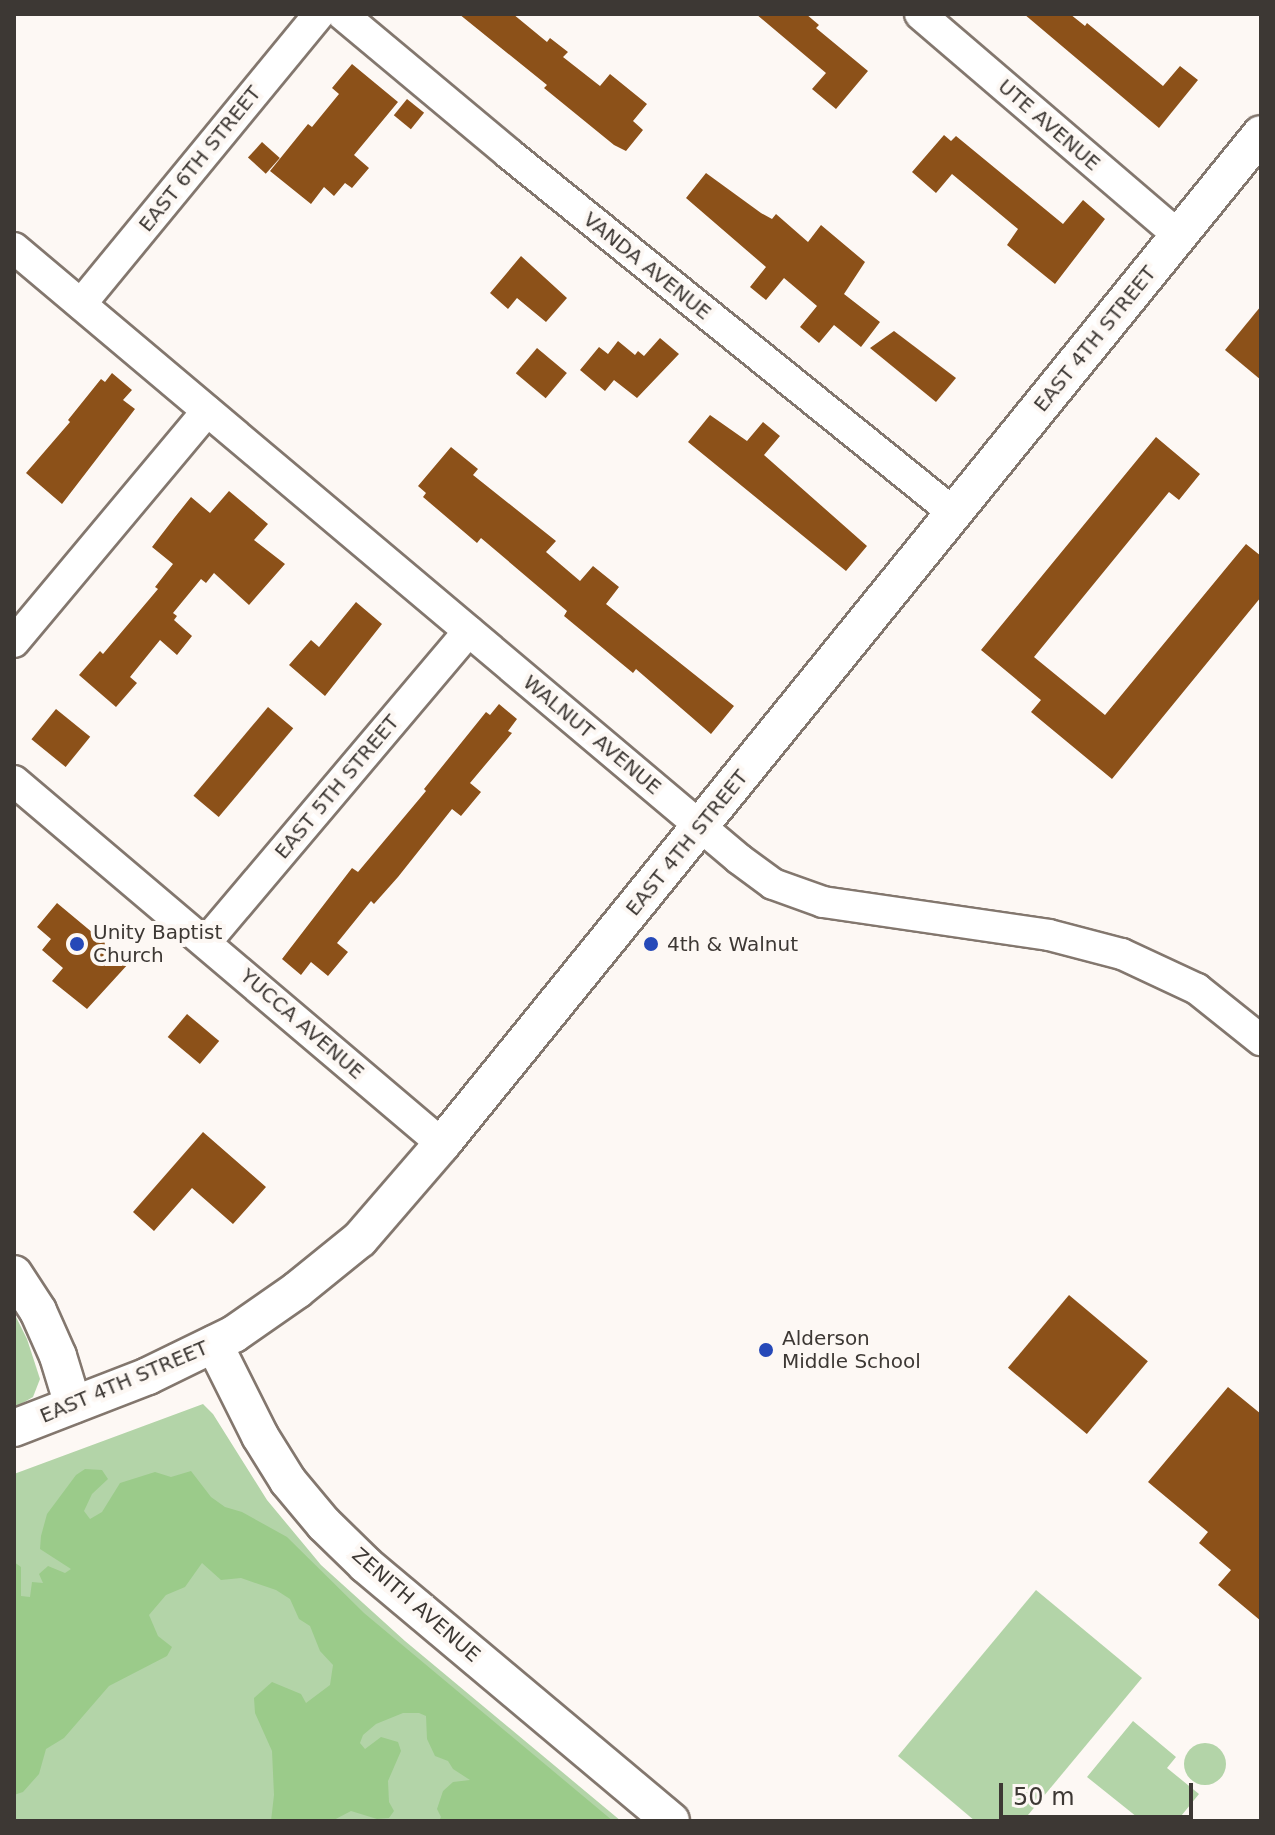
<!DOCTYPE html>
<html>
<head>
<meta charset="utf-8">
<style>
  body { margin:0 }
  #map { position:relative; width:1275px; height:1835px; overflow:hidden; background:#fdf8f4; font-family:"DejaVu Sans",sans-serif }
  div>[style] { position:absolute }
  .green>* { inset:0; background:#b3d4a8 }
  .round { border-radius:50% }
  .forest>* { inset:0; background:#9bcb8a }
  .building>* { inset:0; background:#8c5119; transform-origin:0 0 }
  .roads { filter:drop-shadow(2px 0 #83776e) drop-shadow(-2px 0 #83776e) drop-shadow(0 2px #83776e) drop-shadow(0 -2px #83776e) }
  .minor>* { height:30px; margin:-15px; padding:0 15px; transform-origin:15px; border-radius:15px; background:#fff }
  .tertiary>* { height:36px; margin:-18px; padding:0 18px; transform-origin:18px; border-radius:18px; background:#fff }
  .dots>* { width:22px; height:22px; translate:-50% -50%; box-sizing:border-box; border:4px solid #fdf8f4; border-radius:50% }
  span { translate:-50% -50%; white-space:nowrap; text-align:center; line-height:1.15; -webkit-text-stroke:8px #fdf8f4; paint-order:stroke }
  .street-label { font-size:20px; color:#3d3834 }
  .poi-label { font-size:20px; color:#3d3834 }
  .left { translate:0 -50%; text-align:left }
  .frame { position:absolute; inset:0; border:16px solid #3d3834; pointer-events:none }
  .scale { position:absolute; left:999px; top:1783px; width:194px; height:36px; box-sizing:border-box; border:4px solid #3d3834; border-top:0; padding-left:10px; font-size:24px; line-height:28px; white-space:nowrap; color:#3d3834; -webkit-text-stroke:6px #fdf8f4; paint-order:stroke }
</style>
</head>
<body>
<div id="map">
  <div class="green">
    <div style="clip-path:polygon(14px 1313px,27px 1339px,40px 1379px,33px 1397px,14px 1408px)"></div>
    <div style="clip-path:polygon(203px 1404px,213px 1414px,267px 1500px,321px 1565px,405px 1641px,621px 1821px,14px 1821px,14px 1474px)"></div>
    <div style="clip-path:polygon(1036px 1590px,1142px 1678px,1023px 1821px,975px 1821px,898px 1756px)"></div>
    <div style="clip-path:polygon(1133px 1721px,1176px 1757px,1167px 1768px,1199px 1794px,1177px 1821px,1142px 1821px,1087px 1777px)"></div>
    <div class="round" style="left:1184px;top:1743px;width:42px;height:42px"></div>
  </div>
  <div class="forest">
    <div style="clip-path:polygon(85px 1469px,102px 1470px,108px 1479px,92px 1494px,84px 1511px,90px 1519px,102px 1512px,120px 1483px,155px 1472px,171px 1477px,191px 1471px,211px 1497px,225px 1507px,242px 1512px,287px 1537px,364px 1613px,613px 1821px,439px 1821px,441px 1817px,437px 1809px,443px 1791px,453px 1782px,470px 1780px,453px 1769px,448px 1761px,435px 1756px,427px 1739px,426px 1716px,419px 1713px,403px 1713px,376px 1724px,363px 1735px,360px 1743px,365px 1749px,381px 1737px,398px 1742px,401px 1751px,388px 1781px,389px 1802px,394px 1811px,389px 1818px,377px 1819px,351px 1811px,332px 1821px,271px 1821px,274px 1795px,272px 1751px,255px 1713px,254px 1698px,272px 1682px,301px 1694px,306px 1703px,330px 1685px,333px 1665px,320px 1651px,310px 1626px,299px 1619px,290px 1599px,276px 1590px,241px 1578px,221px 1580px,202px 1563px,185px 1587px,166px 1595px,149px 1615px,158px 1636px,172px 1647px,167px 1656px,109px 1686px,64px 1738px,46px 1749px,39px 1774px,23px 1792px,14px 1795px,14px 1562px,21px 1567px,21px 1596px,30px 1597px,32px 1582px,43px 1583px,39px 1574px,48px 1566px,65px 1573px,71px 1569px,40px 1549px,41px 1536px,47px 1514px,76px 1475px)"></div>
  </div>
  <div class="building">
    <div style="clip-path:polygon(459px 14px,513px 14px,547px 42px,550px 38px,568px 52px,563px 57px,600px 86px,610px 74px,647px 104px,633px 121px,643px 130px,626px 151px,614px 145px,544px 88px,547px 85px)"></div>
    <div style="clip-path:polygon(756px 14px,806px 14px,819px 25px,816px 28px,868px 71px,836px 109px,812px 89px,826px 73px)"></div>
    <div style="clip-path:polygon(1024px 14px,1070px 14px,1085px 26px,1087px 23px,1163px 86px,1180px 66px,1198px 80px,1159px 128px)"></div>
    <div style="clip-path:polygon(352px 64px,398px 102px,354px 155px,369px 168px,352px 188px,345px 183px,334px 196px,324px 187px,311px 204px,270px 171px,308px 124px,312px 127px,339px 94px,332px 88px)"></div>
    <div style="left:407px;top:99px;width:22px;height:21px;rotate:39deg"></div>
    <div style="clip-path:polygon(944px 135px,951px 141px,956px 136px,1063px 224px,1083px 200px,1105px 219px,1055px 284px,1007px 245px,1018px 229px,952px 174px,936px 193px,912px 172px)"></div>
    <div style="left:262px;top:142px;width:24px;height:21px;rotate:42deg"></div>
    <div style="clip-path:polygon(706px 173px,761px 213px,772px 219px,776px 214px,808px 242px,821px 225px,865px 262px,844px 294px,880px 322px,861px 347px,834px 325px,819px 343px,800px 327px,817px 306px,784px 278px,766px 300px,750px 287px,766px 267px,686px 198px)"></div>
    <div style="clip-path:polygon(521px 256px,567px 298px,546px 322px,517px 298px,508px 309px,490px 293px)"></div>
    <div style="clip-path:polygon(1261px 306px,1261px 380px,1225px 350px)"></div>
    <div style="clip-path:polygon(894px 331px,956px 378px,936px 402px,870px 348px)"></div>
    <div style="clip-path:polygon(660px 338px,679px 354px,637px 398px,614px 380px,605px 391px,580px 370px,599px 347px,608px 354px,618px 341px,635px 355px,638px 351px,644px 356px)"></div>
    <div style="left:537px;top:348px;width:39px;height:33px;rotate:40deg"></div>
    <div style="clip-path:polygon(112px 373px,132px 390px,123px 400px,135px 409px,62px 504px,26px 473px,70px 422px,68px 420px,101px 379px,105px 382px)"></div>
    <div style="clip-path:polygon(710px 415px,747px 441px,763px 422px,780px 436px,764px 455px,867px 546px,846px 571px,688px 442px)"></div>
    <div style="clip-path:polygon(1156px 437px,1200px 474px,1179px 500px,1169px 492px,1034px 657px,1105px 715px,1246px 544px,1261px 556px,1261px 597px,1112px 779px,1031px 712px,1041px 700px,981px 650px)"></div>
    <div style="clip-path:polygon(451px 447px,478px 469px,473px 475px,556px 541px,546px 552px,580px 581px,593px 566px,619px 587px,606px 604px,734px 706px,711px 734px,636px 669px,633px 673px,564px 616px,567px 611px,481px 538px,477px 543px,423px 497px,426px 493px,418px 486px)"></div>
    <div style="clip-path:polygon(229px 491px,268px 524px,254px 540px,285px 564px,249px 605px,214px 573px,206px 583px,201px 579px,173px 613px,177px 616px,174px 620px,192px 636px,177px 655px,160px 640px,130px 677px,137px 683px,116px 707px,79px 675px,100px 651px,103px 654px,158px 589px,155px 587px,173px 564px,152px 547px,175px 517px,191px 497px,210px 513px)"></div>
    <div style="clip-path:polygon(356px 602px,382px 624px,325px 696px,289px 665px,311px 640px,319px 647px)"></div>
    <div style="clip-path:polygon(499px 704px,517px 719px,508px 731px,512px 733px,470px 783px,481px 792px,461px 816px,452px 809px,398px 877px,374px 904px,371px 901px,337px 943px,348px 952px,328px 976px,311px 962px,301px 975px,282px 959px,352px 868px,358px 872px,426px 791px,424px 789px,486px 712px,490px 715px)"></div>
    <div style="left:268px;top:707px;width:33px;height:116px;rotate:40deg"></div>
    <div style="left:56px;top:709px;width:44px;height:39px;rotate:39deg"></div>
    <div style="clip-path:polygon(57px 903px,129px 963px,87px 1009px,52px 981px,63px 968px,42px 950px,51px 939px,37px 927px)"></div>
    <div style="left:187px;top:1014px;width:42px;height:30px;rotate:40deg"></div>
    <div style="clip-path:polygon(203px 1132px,266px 1187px,233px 1224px,192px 1188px,154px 1231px,133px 1212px)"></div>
    <div style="left:1069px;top:1295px;width:103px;height:95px;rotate:40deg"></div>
    <div style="clip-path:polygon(1228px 1387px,1261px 1414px,1261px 1621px,1218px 1585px,1231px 1570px,1199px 1543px,1208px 1532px,1148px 1482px)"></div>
  </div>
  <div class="roads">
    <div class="minor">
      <div style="left:342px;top:14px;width:217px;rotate:39.9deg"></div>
      <div style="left:508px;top:153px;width:575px;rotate:38.92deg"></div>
      <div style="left:920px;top:14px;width:341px;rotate:40.6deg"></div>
      <div style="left:14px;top:248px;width:948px;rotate:40.12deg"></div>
      <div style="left:739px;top:859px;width:42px;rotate:36.3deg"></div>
      <div style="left:773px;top:884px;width:53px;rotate:19.8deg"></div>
      <div style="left:823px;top:902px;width:228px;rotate:8.3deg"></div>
      <div style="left:1049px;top:935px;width:75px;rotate:14.6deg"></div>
      <div style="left:1122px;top:954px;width:83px;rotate:25deg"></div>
      <div style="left:1197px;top:989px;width:82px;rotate:38.6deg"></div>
      <div style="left:81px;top:304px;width:375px;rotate:-50.6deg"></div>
      <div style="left:14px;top:642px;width:301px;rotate:-50.1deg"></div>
      <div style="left:14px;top:781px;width:561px;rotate:40.3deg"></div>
      <div style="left:206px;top:942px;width:407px;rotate:-49.8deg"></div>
    </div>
    <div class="tertiary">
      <div style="left:14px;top:1274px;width:44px;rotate:57deg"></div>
      <div style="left:38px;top:1311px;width:49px;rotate:66deg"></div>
      <div style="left:58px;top:1356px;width:51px;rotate:73deg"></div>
      <div style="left:214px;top:1344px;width:103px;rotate:63.4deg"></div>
      <div style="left:260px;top:1436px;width:53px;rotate:58.1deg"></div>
      <div style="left:288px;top:1481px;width:56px;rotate:50.1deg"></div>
      <div style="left:324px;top:1524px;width:59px;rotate:44.3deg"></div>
      <div style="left:366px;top:1565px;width:398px;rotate:40deg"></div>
      <div style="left:14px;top:1428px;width:144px;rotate:-21.2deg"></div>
      <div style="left:148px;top:1376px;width:96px;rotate:-26deg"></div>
      <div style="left:234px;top:1334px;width:77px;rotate:-34.9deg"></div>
      <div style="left:297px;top:1290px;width:81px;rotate:-39deg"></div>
      <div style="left:360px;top:1239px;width:125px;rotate:-49.2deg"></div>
      <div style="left:442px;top:1144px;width:1300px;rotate:-50.96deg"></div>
    </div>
  </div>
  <div class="dots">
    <div style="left:77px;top:944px;background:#2649b8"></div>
    <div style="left:651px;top:944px;background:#2649b8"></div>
    <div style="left:766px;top:1350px;background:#2649b8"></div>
  </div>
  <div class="street-label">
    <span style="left:1049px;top:125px;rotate:41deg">UTE AVENUE</span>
    <span style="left:200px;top:159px;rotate:-51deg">EAST 6TH STREET</span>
    <span style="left:647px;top:266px;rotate:39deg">VANDA AVENUE</span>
    <span style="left:1095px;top:339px;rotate:-51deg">EAST 4TH STREET</span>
    <span style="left:592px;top:735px;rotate:40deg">WALNUT AVENUE</span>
    <span style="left:337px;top:787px;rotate:-50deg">EAST 5TH STREET</span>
    <span style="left:687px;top:843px;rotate:-51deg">EAST 4TH STREET</span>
    <span style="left:302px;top:1024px;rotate:41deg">YUCCA AVENUE</span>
    <span style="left:124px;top:1382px;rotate:-23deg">EAST 4TH STREET</span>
    <span style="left:416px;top:1605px;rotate:41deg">ZENITH AVENUE</span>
  </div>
  <div class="poi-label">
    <span class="left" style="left:93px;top:944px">Unity Baptist<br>Church</span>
    <span class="left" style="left:667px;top:944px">4th &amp; Walnut</span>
    <span class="left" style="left:782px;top:1350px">Alderson<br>Middle School</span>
  </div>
  <div class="frame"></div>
  <div class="scale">50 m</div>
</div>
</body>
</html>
